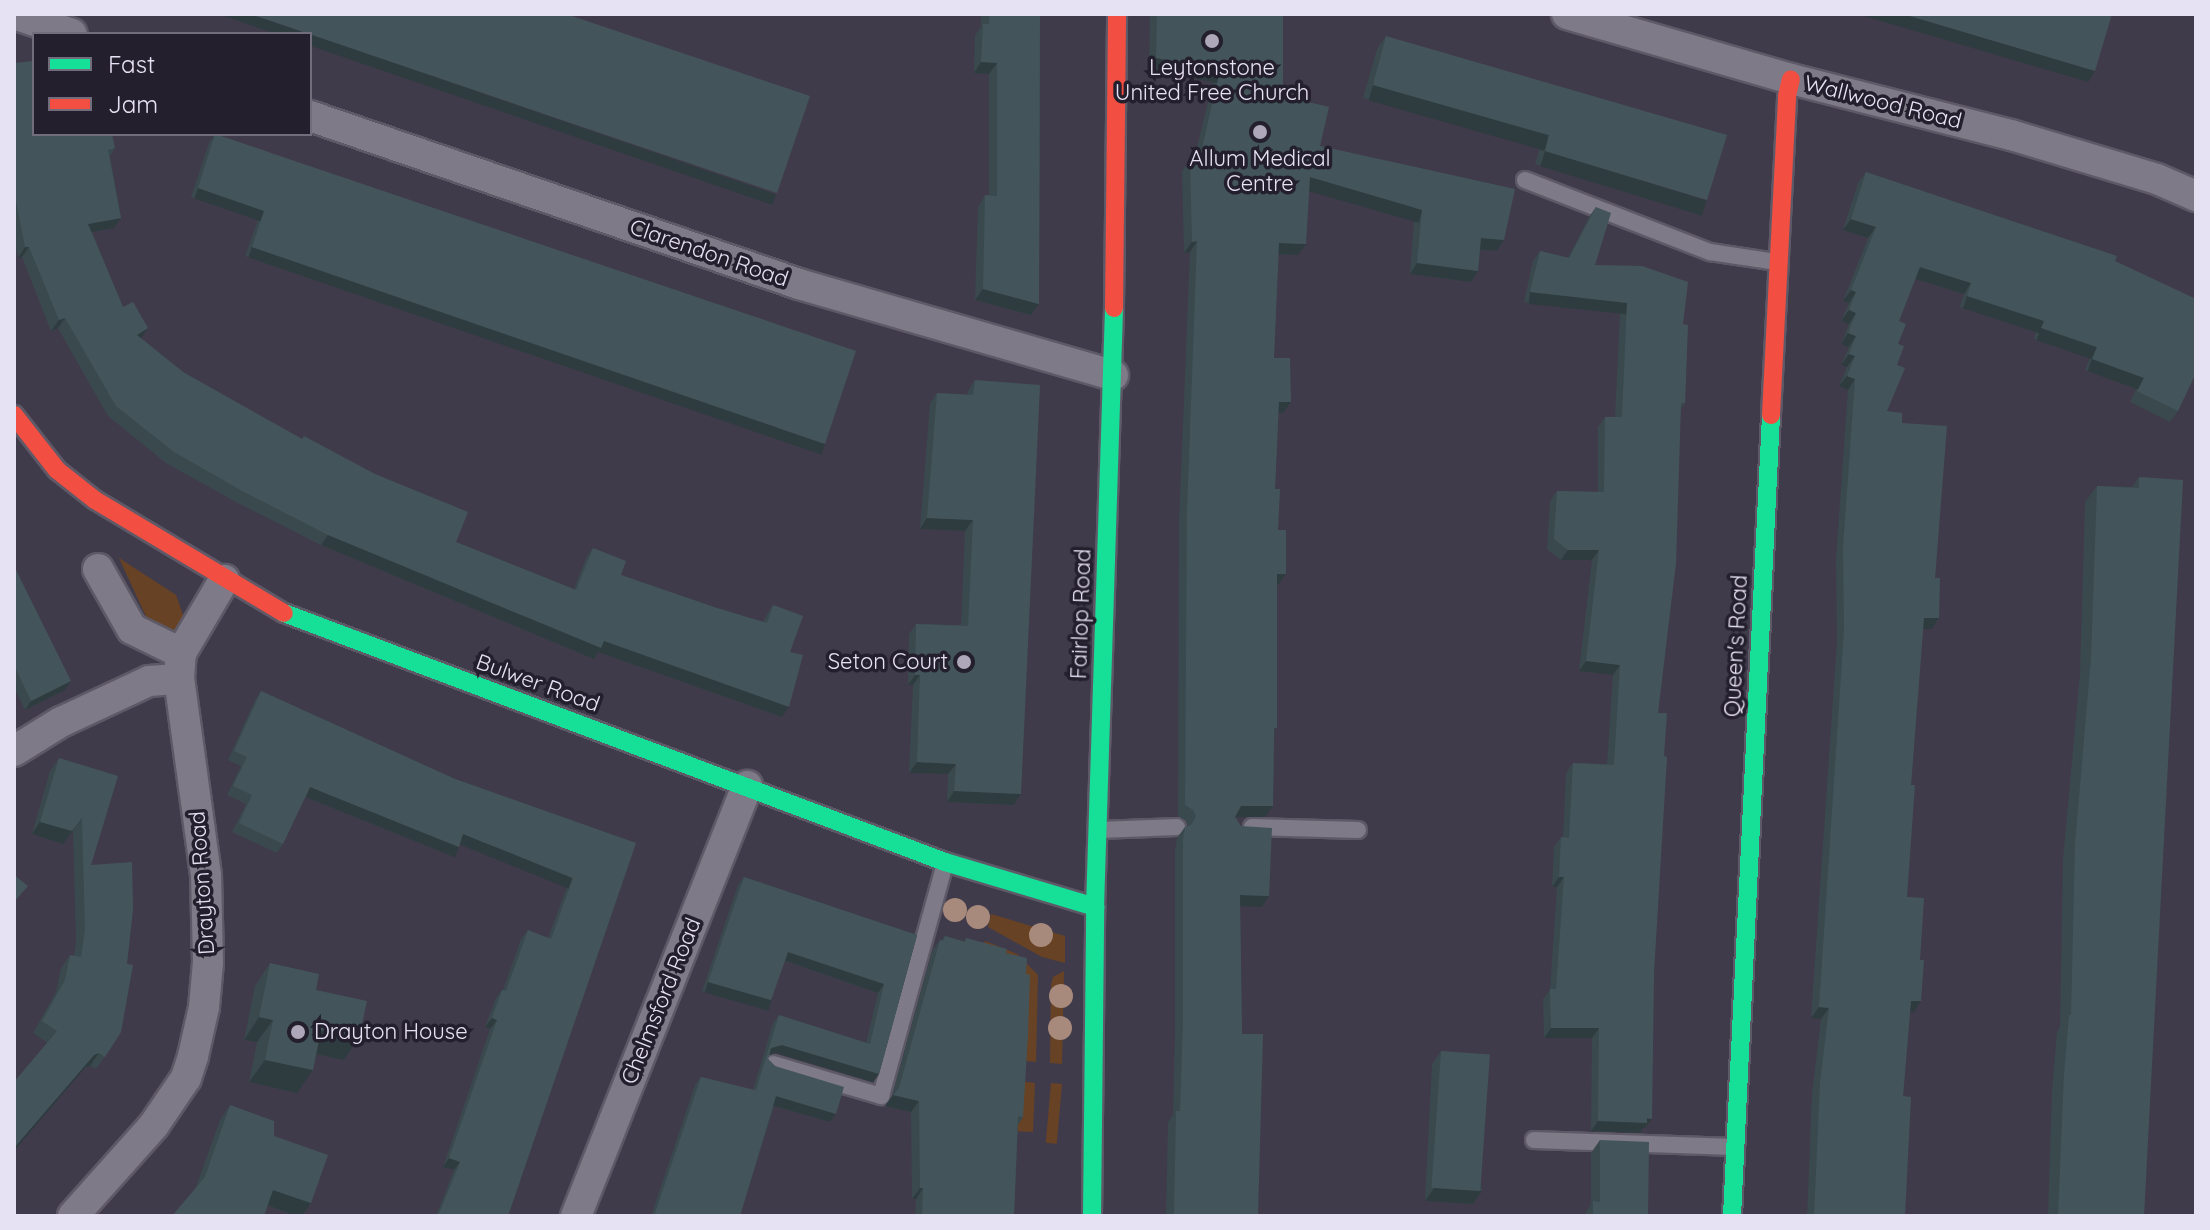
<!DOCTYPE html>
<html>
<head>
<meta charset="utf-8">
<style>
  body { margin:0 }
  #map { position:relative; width:2210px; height:1230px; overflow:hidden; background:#403b4b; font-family:Quicksand,sans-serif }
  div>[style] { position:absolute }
  .green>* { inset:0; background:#684224; transform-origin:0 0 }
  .roads { filter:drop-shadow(2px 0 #5e5967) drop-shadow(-2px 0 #5e5967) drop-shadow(0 2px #5e5967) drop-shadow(0 -2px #5e5967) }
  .lane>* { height:16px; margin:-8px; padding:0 8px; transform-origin:8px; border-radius:8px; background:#7e7a87 }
  .street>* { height:30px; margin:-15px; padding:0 15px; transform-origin:15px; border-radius:15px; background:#7e7a87 }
  .fast>* { height:18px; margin:-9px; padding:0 9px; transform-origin:9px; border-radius:9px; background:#16e098 }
  .jam>* { height:18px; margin:-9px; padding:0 9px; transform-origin:9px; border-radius:9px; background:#f24e42 }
  .trees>* { width:24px; height:24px; margin:-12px; border-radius:50%; background:#a78a7b }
  .wall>* { inset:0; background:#3a494d }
  .shaded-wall>* { inset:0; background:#2f3c3f; transform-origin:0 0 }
  .building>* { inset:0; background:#43555a; transform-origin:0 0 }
  .dots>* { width:22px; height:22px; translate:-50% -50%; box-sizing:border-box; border:4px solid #231f2d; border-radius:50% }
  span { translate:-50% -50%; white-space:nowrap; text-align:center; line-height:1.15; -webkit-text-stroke:7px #231f2d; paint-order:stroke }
  .poi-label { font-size:22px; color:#e7e1f4 }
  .right { translate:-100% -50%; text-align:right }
  .left { translate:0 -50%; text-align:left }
  .street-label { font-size:22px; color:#e7e1f4 }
  .frame { position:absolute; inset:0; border:16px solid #e7e1f4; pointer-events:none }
  .legend { position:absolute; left:32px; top:32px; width:280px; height:104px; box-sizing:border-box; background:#231f2d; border:2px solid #716d7d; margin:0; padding:10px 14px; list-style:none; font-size:24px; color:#e7e1f4 }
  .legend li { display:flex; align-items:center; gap:16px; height:40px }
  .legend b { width:40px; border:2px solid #716d7d }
</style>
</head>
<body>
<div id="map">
  <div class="green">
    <div style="clip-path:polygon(119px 558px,176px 595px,187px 626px,175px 637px,149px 623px)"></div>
    <div style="clip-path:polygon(991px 914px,1065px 936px,1065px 963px,1042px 957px,988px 927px)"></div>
    <div style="clip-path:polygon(985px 941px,1017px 954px,1038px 975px,1036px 1062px,1019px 1060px,980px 958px)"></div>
    <div style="clip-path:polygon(1064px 971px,1062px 1064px,1050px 1063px,1051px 985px,1053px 977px)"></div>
    <div style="clip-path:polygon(1018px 1081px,1035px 1083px,1033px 1132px,1012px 1131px)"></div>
    <div style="left:1051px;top:1083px;width:11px;height:60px;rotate:5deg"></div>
  </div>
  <div class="roads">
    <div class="lane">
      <div style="left:1525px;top:180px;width:199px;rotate:21.3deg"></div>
      <div style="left:1710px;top:252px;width:68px;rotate:8.5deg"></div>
      <div style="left:1252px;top:827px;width:106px;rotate:1.6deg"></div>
      <div style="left:1099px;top:830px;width:78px;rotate:-2.2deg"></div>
      <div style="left:773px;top:1064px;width:113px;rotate:16.5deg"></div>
      <div style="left:881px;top:1096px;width:242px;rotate:-74.6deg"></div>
      <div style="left:1534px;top:1140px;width:199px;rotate:2deg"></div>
    </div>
    <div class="street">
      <div style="left:14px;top:14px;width:61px;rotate:19deg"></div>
      <div style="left:1567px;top:14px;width:233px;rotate:16.2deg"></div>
      <div style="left:1791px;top:79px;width:227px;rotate:14.3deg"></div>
      <div style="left:2011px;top:135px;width:152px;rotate:16.8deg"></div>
      <div style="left:2157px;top:179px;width:43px;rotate:23.6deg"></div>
      <div style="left:310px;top:116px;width:517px;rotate:18.96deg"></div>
      <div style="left:799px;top:284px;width:327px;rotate:16.2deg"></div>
      <div style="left:98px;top:569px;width:69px;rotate:60.5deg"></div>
      <div style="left:132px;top:629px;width:55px;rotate:26.1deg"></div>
      <div style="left:14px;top:751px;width:55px;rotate:-31.7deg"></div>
      <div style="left:61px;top:722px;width:97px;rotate:-25deg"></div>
      <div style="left:149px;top:681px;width:30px;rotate:-4deg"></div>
      <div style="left:73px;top:1216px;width:122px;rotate:-48.3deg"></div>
      <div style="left:154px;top:1125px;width:57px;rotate:-55.8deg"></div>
      <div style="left:186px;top:1078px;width:23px;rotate:-72deg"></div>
      <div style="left:193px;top:1056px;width:50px;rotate:-77.3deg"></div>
      <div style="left:204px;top:1007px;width:45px;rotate:-84.9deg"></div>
      <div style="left:208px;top:962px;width:87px;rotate:-91.3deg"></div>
      <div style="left:206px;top:875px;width:198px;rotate:-97.8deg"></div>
      <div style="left:179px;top:679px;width:26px;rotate:-86deg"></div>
      <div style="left:181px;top:653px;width:85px;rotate:-59.5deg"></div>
      <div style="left:576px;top:1216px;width:463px;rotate:-68.3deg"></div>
    </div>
    <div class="fast">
      <div style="left:284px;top:613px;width:706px;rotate:20.64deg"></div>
      <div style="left:945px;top:862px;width:157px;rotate:16.7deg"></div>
      <div style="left:1092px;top:1216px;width:309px;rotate:-89.4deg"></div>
      <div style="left:1095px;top:907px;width:599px;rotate:-88.18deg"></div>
      <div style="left:1732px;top:1216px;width:802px;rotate:-87.21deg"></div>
    </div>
    <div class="jam">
      <div style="left:1114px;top:308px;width:294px;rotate:-89.4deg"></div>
      <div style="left:14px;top:415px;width:70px;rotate:52deg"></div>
      <div style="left:57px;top:470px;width:48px;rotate:38.3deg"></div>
      <div style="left:95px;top:500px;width:220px;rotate:30.9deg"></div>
      <div style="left:1771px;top:415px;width:319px;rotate:-87.1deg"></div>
      <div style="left:1787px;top:96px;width:17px;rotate:-77deg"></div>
    </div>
  </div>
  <div class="trees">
    <div style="left:955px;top:910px"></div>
    <div style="left:978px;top:917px"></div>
    <div style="left:1041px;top:935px"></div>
    <div style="left:1061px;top:996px"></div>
    <div style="left:1060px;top:1028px"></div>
  </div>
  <div class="wall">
    <div style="clip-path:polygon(981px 14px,1040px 14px,1039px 304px,1031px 315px,975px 300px,978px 207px,985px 195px,989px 196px,989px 74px,974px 73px,975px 35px,981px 27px)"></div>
    <div style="clip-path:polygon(1150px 14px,1283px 14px,1283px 96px,1320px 146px,1504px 240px,1497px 251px,1480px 250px,1478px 271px,1471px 282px,1410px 274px,1414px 221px,1309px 190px,1298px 255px,1278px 254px,1274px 358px,1291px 402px,1283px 413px,1278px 413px,1275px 489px,1278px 530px,1286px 574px,1278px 585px,1277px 585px,1273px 806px,1265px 817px,1235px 817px,1269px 896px,1262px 907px,1240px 906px,1242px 1034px,1258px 1216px,1166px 1216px,1168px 1122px,1173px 1115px,1175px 1034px,1175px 850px,1177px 838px,1185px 827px,1188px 826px,1186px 821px,1178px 816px,1179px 523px,1190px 252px,1184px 253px,1182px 171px,1190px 160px,1194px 160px,1213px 81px,1149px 69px)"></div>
    <div style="clip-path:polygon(1386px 36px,1698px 213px,1535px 164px,1540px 148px,1363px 98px,1377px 49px)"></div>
    <div style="clip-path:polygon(14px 63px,34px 134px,115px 148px,110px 156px,121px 218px,114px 228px,92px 232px,123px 307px,141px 338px,183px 372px,456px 542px,574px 589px,586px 558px,593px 548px,621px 575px,717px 608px,763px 622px,766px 616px,773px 605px,790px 652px,782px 717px,598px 652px,594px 659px,321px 545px,236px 502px,166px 463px,108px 416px,58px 328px,51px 331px,22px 257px,18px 258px,14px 238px)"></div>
    <div style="clip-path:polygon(215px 134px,819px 453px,245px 256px,258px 220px,191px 197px,209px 143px)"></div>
    <div style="clip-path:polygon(1866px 172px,2115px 261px,2178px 411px,2170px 422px,2130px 402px,2136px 389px,2085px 370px,2090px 358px,2034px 339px,2036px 332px,1960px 307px,1964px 294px,1915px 279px,1899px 321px,1897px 365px,1887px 411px,1902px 423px,1935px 578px,1939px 618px,1932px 629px,1923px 629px,1911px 785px,1907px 897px,1914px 1012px,1910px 1012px,1903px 1096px,1905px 1216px,1807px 1216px,1812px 1094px,1821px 1019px,1811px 1018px,1837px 641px,1836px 559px,1848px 390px,1839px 386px,1847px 367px,1841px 365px,1849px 347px,1841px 344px,1849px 324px,1841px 321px,1849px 303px,1843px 301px,1868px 238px,1843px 230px,1858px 183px)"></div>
    <div style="clip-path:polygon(1596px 207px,1595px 265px,1683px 324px,1685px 403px,1681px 409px,1658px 713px,1664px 756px,1645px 1128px,1643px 1128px,1640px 1133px,1591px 1131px,1592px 1038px,1544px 1038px,1543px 999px,1550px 990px,1557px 887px,1552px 887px,1554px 847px,1561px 837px,1563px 837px,1566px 773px,1573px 763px,1607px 764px,1613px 675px,1579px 671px,1592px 560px,1561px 560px,1547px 549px,1550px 501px,1557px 491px,1598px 492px,1598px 427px,1605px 417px,1615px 417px,1620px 313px,1524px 302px,1533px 261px,1540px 251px,1568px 258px,1589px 217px)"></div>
    <div style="clip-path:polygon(975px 380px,1014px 805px,947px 802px,948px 774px,909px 773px,913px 685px,908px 685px,909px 634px,916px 624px,961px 625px,965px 531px,920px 529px,930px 403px,937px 393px,967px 395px,968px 391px)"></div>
    <div style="clip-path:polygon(2139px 477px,2144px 1216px,2048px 1216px,2052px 1091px,2057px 1032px,2060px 1027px,2063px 860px,2080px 674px,2085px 502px,2097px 486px,2132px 487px)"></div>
    <div style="clip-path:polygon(14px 566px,65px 690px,25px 710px,14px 687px)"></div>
    <div style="clip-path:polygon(261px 691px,455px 779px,636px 843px,508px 1216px,436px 1216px,454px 1170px,443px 1167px,490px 1029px,485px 1027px,496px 998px,502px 990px,503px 990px,521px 939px,528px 930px,548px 938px,567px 887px,460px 844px,452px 856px,305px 797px,283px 844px,277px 853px,232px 832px,246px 804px,227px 795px,241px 766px,228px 760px,255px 700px)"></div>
    <div style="clip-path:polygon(59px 758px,118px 776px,91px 865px,127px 964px,121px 1032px,96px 1069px,90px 1066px,85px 1068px,33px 1033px,56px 992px,61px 968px,70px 955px,74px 956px,76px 941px,73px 831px,63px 844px,32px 834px,50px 771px)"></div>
    <div style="clip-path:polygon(744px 877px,917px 935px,879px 1074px,873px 1082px,776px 1053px,769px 1055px,768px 1059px,830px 1122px,774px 1106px,740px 1216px,651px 1216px,695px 1085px,701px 1077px,753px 1090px,773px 1023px,779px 1015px,866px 1043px,878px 993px,785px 961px,771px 1000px,765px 1009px,702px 991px,738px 885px)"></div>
    <div style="clip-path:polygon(945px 936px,964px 941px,966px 938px,1006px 953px,1023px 1117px,1018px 1125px,1014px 1216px,915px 1216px,916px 1199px,912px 1199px,911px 1112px,885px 1106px,892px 1096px,932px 951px,940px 940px,942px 940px)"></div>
    <div style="clip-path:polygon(270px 963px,316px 990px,344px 1060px,316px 1054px,313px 1070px,297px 1093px,249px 1082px,257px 1042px,244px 1040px,255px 986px)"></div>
    <div style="clip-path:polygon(1441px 1051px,1482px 1191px,1473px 1204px,1425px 1201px,1432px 1064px)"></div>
    <div style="clip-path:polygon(230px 1105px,311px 1203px,302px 1216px,296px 1216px,268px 1206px,196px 1187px,220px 1120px)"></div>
    <div style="clip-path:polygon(1600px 1140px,1648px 1216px,1584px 1216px,1591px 1204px,1591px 1153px)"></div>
  </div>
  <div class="shaded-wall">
    <div style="clip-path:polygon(218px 14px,250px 14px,309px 34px,276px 34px)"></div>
    <div style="clip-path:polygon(1857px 14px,1903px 14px,2095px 71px,2088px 82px)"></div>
    <div style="left:310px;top:34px;width:493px;height:11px;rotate:19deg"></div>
    <div style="left:1156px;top:58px;width:65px;height:13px;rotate:11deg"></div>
    <div style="clip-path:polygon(981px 62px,997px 63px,989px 74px,974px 73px)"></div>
    <div style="left:1373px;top:85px;width:183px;height:16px;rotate:16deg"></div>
    <div style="left:1545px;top:151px;width:169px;height:16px;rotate:17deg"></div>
    <div style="left:1310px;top:177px;width:117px;height:14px;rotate:16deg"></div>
    <div style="left:198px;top:188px;width:70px;height:11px;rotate:19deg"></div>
    <div style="clip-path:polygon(121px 218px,114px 228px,81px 234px,88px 224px)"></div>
    <div style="clip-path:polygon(1851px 219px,1876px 227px,1868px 238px,1843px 230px)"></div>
    <div style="clip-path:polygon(1481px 238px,1504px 240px,1497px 251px,1474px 249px)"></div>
    <div style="clip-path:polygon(1197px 241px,1190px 252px,1184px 253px,1192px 242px)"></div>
    <div style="clip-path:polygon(1279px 243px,1306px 244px,1298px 255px,1271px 254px)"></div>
    <div style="clip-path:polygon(25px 247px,29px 247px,22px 257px,18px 258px)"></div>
    <div style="left:252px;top:247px;width:606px;height:11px;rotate:19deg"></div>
    <div style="clip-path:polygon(1417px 263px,1478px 271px,1471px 282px,1410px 274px)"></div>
    <div style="clip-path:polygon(1920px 267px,1971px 283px,1964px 294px,1912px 278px)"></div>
    <div style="clip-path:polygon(983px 289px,1039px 304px,1031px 315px,975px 300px)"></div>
    <div style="clip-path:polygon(1851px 290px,1856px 292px,1849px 303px,1843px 301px)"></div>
    <div style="left:1530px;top:292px;width:98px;height:12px;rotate:6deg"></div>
    <div style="left:1967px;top:296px;width:81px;height:13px;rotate:18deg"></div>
    <div style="clip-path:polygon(1849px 310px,1856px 313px,1849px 324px,1841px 321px)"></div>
    <div style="clip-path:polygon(65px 318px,58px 328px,51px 331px,59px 320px)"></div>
    <div style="clip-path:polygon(148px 328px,141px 339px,137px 335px)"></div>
    <div style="left:2041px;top:328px;width:59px;height:13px;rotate:19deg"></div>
    <div style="clip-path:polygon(1848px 333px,1856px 336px,1849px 347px,1841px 344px)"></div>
    <div style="clip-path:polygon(1849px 354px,1855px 356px,1847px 367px,1841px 365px)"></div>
    <div style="left:2092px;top:359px;width:55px;height:13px;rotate:20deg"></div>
    <div style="clip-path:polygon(1847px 376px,1855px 379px,1848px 390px,1839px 386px)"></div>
    <div style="clip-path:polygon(1279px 402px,1291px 402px,1283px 413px,1271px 413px)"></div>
    <div style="clip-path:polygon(927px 518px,973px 520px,965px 531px,920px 529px)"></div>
    <div style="clip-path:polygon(328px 535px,789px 707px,782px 717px,598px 652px,594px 659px,321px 545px)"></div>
    <div style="clip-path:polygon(1568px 550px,1599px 550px,1592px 560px,1561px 560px)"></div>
    <div style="clip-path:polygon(1277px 574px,1286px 574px,1278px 585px,1269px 585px)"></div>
    <div style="clip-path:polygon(1924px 618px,1939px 618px,1932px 629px,1917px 629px)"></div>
    <div style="clip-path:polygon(1586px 661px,1620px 665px,1613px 675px,1579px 671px)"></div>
    <div style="clip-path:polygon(915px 675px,920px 675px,913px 685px,908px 685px)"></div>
    <div style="clip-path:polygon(71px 681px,65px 690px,25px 710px,31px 701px)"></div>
    <div style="clip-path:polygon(917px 762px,956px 764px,948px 774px,909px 773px)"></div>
    <div style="left:310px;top:787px;width:161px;height:11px;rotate:22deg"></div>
    <div style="clip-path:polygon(954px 791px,1021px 794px,1014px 805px,947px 802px)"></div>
    <div style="clip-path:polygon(1241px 806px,1273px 806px,1265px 817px,1233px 817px)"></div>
    <div style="clip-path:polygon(82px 818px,63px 844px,32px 834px,40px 822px)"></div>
    <div style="left:463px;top:834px;width:118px;height:11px;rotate:22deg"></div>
    <div style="clip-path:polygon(1559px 877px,1564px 877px,1557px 887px,1552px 887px)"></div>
    <div style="clip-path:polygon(1240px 895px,1269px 896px,1262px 907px,1232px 906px)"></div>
    <div style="clip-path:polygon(788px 952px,884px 984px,878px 993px,783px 960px)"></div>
    <div style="left:708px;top:982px;width:66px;height:11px;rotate:16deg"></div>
    <div style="clip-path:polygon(1911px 1001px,1921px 1001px,1914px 1012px,1903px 1012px)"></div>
    <div style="clip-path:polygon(1819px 1007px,1829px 1008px,1821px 1019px,1811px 1018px)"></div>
    <div style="clip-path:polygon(259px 1017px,273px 1020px,257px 1042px,244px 1040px)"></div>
    <div style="clip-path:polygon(492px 1018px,497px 1020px,490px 1029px,485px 1027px)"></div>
    <div style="clip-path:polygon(1551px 1028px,1599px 1028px,1592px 1038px,1544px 1038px)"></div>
    <div style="clip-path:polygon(321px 1030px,359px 1038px,344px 1060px,306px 1052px)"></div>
    <div style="clip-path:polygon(782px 1045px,879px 1074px,873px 1082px,776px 1053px,766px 1056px,771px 1048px)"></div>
    <div style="clip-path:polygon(99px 1053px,90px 1066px,85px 1068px,14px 1151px,14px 1148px,94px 1055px)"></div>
    <div style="clip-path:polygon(265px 1060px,313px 1070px,297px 1093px,249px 1082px)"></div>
    <div style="clip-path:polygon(893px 1095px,919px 1101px,911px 1112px,885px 1106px)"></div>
    <div style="clip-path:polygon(776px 1096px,836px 1114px,830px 1122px,771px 1105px)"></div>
    <div style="clip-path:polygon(1652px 1119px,1645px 1128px,1643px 1128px,1640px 1133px,1591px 1131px,1598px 1121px)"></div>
    <div style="clip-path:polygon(449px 1158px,460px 1162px,454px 1170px,443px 1167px)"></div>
    <div style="clip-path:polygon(920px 1188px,923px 1188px,916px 1199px,912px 1199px)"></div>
    <div style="clip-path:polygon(1434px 1188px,1482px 1191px,1473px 1204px,1425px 1201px)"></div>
    <div style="clip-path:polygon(273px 1190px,311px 1203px,302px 1216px,296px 1216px,264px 1204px)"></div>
  </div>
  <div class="building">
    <div style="clip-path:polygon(250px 14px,566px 14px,810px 96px,777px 193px)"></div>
    <div style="clip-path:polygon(989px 14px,1040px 14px,1039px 304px,983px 289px,985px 195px,997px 196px,997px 63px,981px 62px,983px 24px,989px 24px)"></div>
    <div style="clip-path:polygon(1157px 14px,1283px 14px,1283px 96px,1329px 107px,1320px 146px,1515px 189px,1504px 240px,1481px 238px,1478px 271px,1417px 263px,1422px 210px,1310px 177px,1306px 244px,1279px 243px,1274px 358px,1290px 358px,1291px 402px,1279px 402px,1275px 489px,1280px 489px,1278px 530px,1286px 530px,1286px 574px,1277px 574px,1277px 728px,1274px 728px,1273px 806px,1241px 806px,1235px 817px,1241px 826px,1272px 828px,1269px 896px,1240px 895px,1242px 1034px,1263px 1034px,1258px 1216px,1174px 1216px,1176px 1111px,1180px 1111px,1183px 1023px,1183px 839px,1185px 827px,1191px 825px,1196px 816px,1193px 810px,1185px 805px,1187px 512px,1197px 241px,1192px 242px,1190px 160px,1199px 161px,1220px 70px,1156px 58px)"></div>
    <div style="clip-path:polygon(1903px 14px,2112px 14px,2095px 71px)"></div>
    <div style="clip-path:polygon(1386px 36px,1727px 135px,1707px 200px,1545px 151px,1549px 135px,1373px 85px)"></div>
    <div style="clip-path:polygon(34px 61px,34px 134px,112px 134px,115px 148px,108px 150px,121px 218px,88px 224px,123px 307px,133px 302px,148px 328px,137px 335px,183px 372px,302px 439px,304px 436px,375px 474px,468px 512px,456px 542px,576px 590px,593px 548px,626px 561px,621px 575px,717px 608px,767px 623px,773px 605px,803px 616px,790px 652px,803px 655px,789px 707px,604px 641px,601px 648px,328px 535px,244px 492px,174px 452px,116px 406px,65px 318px,59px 320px,29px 247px,25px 247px,14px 190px,14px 63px)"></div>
    <div style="clip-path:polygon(215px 134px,856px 351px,825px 444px,252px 247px,264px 211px,198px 188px)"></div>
    <div style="clip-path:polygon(1866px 172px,2117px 256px,2115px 261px,2196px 299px,2196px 373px,2178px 411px,2137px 391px,2144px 378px,2092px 359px,2097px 347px,2041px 328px,2044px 321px,1967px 296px,1971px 283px,1920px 267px,1899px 321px,1906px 324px,1898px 344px,1904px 346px,1897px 365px,1905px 368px,1887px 411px,1902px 413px,1902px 423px,1947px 426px,1935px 578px,1940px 578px,1939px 618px,1924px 618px,1911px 785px,1915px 785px,1907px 897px,1924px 898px,1920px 960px,1924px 960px,1921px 1001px,1911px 1001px,1903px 1096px,1911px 1097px,1905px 1216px,1814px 1216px,1820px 1083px,1829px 1008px,1819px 1007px,1844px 630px,1843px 548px,1855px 379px,1847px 376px,1855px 356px,1849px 354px,1856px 336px,1848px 333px,1856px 313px,1849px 310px,1856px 292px,1851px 290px,1876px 227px,1851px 219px)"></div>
    <div style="clip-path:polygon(1596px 207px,1611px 213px,1595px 265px,1642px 266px,1688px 282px,1683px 324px,1688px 325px,1685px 403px,1681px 403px,1676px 563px,1658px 713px,1667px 713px,1664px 756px,1667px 757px,1654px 972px,1652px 1119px,1647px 1118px,1647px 1123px,1598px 1121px,1599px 1028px,1551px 1028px,1550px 989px,1556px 989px,1564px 877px,1559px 877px,1561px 837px,1569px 838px,1573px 763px,1614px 765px,1620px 665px,1586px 661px,1599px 550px,1568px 550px,1554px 539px,1557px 491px,1604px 492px,1605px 417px,1622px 417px,1627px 303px,1530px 292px,1540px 251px,1569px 258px)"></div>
    <div style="clip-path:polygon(975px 380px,1040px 385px,1021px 794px,954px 791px,956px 764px,917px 762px,920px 675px,915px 675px,916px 624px,968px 626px,973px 520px,927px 518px,937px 393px,973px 395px)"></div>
    <div style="clip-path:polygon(2139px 477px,2183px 480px,2144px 1216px,2058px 1216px,2064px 1074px,2069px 1015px,2071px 1015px,2075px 844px,2091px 658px,2097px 486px,2139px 488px)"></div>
    <div style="clip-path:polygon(14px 566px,71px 681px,31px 701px,14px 665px)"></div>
    <div style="clip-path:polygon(261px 691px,455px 779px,636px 843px,508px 1216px,438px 1216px,460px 1162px,449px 1158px,497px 1020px,492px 1018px,502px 990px,506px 991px,528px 930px,551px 939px,573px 878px,463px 834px,459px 847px,310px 787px,283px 844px,239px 823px,252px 795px,233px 786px,247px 757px,234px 751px)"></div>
    <div style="clip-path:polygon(59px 758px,118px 776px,91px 865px,132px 862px,133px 910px,127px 964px,133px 965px,121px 1032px,105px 1057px,99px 1053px,94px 1055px,14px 1148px,14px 1082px,57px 1031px,42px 1021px,65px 980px,70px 955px,81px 957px,85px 929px,82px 818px,72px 831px,40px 822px)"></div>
    <div style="clip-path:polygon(14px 875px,28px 886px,14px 902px)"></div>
    <div style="clip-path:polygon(744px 877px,917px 935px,879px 1074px,782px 1045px,771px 1048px,768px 1059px,775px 1066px,844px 1087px,836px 1114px,776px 1096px,740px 1216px,654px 1216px,701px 1077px,759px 1091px,756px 1090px,779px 1015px,870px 1044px,884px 984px,788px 952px,771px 1000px,708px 982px)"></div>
    <div style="clip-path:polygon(945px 936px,965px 942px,966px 938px,1007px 949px,1006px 953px,1027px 958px,1026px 974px,1030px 975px,1028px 1035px,1023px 1117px,1018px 1116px,1014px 1216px,922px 1216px,923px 1188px,920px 1188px,919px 1101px,893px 1095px,899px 1088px,940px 940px,943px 941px)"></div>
    <div style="clip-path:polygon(270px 963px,319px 974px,316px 990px,367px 1001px,359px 1038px,321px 1030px,313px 1070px,265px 1060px,273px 1020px,259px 1017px)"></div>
    <div style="left:1441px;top:1051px;width:49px;height:137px;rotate:4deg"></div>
    <div style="clip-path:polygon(230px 1105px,274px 1121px,274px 1136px,328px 1155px,311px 1203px,273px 1190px,264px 1216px,172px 1216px,205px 1177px)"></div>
    <div style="clip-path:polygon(1600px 1140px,1649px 1142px,1648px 1216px,1593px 1216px,1593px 1201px,1600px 1202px)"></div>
  </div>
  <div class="dots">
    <div style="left:1212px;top:41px;background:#ada7b9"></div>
    <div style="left:1260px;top:132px;background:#ada7b9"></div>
    <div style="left:964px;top:662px;background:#ada7b9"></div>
    <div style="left:298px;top:1032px;background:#ada7b9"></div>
  </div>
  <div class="poi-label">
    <span style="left:1212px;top:80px">Leytonstone<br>United Free Church</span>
    <span style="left:1260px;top:171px">Allum Medical<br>Centre</span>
    <span class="right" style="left:948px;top:662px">Seton Court</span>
    <span class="left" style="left:314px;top:1032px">Drayton House</span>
  </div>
  <div class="street-label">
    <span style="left:1883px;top:102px;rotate:14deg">Wallwood Road</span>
    <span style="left:709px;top:253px;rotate:19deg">Clarendon Road</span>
    <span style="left:1081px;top:614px;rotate:-88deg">Fairlop Road</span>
    <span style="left:1736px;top:646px;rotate:-87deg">Queen's Road</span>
    <span style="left:538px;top:683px;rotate:20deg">Bulwer Road</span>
    <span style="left:202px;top:883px;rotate:-94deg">Drayton Road</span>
    <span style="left:661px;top:1001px;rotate:-68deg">Chelmsford Road</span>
  </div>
  <div class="frame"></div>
  <ul class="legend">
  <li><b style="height:10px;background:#16e098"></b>Fast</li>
  <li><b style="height:10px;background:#f24e42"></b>Jam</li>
  </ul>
</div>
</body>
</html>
